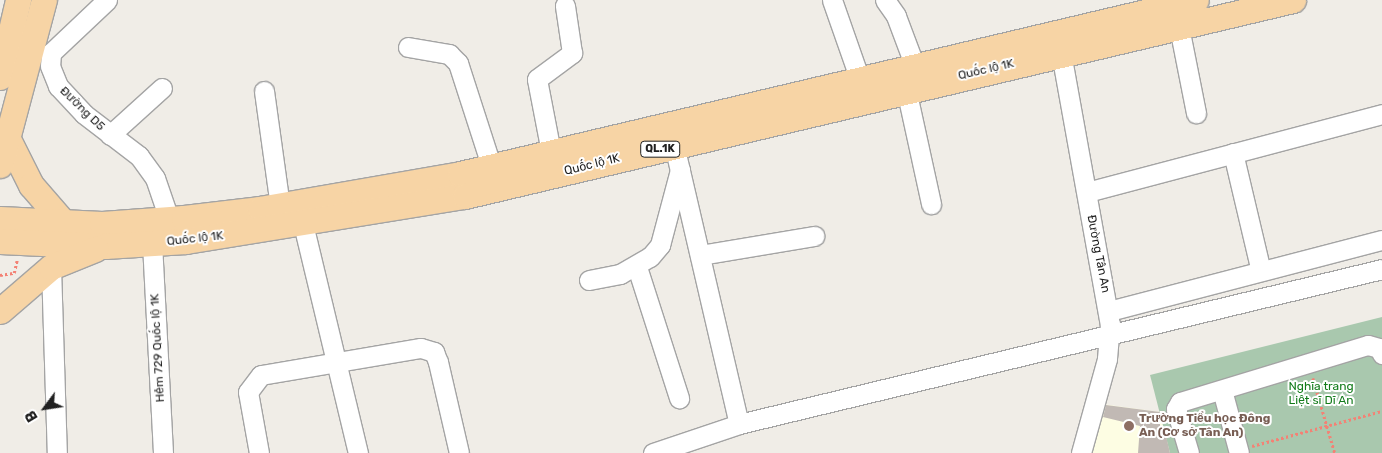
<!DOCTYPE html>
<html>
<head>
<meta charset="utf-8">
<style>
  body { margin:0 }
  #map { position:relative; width:1382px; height:453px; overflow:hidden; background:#f0ede7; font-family:Rubik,sans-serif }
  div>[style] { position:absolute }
  .education>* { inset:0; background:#fdfde3 }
  .cemetery>* { inset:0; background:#a9c8ae }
  .building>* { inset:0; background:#c1b9b4 }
  .path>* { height:2.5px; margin-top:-1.25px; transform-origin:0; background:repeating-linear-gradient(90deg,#f38275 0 2.5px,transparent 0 5px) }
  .roads { filter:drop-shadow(1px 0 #a4a4a4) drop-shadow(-1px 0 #a4a4a4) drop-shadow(0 1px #a4a4a4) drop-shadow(0 -1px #a4a4a4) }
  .minor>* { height:19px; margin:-9.5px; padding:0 9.5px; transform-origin:9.5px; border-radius:9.5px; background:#fff }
  .major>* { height:25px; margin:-12.5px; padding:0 12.5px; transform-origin:12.5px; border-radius:12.5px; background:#f7d4a5 }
  .dots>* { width:14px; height:14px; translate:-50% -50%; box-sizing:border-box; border:2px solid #fff; border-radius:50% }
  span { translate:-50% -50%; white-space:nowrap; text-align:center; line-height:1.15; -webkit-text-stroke:4px #fff; paint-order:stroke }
  .shield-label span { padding:1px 4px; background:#fff; border:1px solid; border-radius:4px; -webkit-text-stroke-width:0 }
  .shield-label { font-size:11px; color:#202020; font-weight:700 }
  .street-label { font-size:12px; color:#202020 }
  .park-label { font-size:12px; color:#127b1a }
  .education-label { font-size:12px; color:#785e54; font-weight:700 }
  .left { translate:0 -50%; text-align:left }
  .north { position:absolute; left:20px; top:383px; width:50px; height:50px; -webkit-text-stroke:4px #fff; paint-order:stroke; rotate:239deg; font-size:14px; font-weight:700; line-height:20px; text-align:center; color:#202020 }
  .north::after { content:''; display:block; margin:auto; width:18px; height:22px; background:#202020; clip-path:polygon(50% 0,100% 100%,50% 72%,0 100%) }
</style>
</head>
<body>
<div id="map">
  <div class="education">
    <div style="clip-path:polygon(1102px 404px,1160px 412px,1170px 453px,1087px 453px)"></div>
  </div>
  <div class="cemetery">
    <div style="clip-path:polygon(1382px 317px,1382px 453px,1170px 453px,1150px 375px)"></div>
  </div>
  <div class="building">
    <div style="clip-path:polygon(1106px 405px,1160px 412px,1160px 436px,1166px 436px,1170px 453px,1138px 453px,1140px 426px,1103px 417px)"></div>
  </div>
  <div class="path">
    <div style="left:14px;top:273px;width:13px;rotate:-77deg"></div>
    <div style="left:0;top:275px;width:13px;rotate:-9deg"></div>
    <div style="left:1313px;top:378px;width:78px;rotate:73.7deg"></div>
    <div style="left:1252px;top:446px;width:135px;rotate:-15.1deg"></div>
  </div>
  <div class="roads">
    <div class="minor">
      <div style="left:107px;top:0;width:77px;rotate:136.6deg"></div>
      <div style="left:51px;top:53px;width:13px;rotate:94deg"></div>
      <div style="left:50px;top:66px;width:22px;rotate:68deg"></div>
      <div style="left:58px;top:86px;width:38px;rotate:47deg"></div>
      <div style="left:84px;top:114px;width:69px;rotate:37.4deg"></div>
      <div style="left:139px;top:156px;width:27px;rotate:54deg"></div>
      <div style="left:155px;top:178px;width:43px;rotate:71.1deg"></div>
      <div style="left:832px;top:0;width:82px;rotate:70.7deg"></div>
      <div style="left:885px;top:0;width:19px;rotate:55deg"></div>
      <div style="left:896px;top:16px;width:51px;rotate:69.4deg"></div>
      <div style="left:1179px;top:27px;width:88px;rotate:78.8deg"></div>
      <div style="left:408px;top:47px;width:42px;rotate:9.7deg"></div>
      <div style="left:449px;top:54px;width:13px;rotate:45deg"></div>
      <div style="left:458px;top:63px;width:107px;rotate:72.1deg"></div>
      <div style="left:1061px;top:53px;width:275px;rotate:79.8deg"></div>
      <div style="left:1110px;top:324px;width:35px;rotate:95deg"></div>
      <div style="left:1107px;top:359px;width:98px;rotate:105.5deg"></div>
      <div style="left:906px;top:89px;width:118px;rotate:77.7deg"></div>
      <div style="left:264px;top:91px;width:116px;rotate:82.1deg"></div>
      <div style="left:110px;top:135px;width:70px;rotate:-42.1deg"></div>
      <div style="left:674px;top:145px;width:286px;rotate:76.9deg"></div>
      <div style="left:551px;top:152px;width:74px;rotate:-100.9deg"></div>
      <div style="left:537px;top:79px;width:44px;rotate:-36.6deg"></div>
      <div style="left:572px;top:53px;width:48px;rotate:-98.5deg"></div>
      <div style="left:1233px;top:153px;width:121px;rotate:76.7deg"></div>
      <div style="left:1087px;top:192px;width:305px;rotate:-14.8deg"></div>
      <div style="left:303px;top:224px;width:236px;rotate:76.5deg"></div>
      <div style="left:152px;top:243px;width:210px;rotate:87deg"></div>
      <div style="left:700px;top:255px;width:116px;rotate:-9.5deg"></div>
      <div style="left:51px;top:267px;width:186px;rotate:88.2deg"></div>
      <div style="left:637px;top:267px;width:138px;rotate:72.2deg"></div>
      <div style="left:589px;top:280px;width:32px;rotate:-11deg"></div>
      <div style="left:620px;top:274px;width:34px;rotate:-30deg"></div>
      <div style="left:650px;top:257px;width:16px;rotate:-50deg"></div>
      <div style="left:660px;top:245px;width:78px;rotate:-75.1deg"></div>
      <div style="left:1109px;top:311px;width:282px;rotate:-14.6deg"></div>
      <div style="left:1222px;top:390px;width:65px;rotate:74.9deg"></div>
      <div style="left:259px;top:453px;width:62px;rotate:-100.2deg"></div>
      <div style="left:248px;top:392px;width:21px;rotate:-53deg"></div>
      <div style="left:261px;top:375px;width:162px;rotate:-9.6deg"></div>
      <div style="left:421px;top:348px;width:14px;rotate:17deg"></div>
      <div style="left:434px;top:352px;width:11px;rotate:68deg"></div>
      <div style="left:438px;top:362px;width:93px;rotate:77deg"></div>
      <div style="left:653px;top:453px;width:91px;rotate:-18.6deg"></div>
      <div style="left:739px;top:424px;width:661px;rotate:-13.55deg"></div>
      <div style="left:1189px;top:453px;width:46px;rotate:-106.5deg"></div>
      <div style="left:1176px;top:409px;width:8px;rotate:-60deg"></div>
      <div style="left:1180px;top:402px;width:196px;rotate:-16.9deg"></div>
      <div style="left:1368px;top:345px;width:11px;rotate:15deg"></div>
      <div style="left:1379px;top:348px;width:7px;rotate:63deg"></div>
    </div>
    <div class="major">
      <div style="left:0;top:77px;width:79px;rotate:-76.8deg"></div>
      <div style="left:6px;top:135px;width:56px;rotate:63.4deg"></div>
      <div style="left:31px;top:185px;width:49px;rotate:49.1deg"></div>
      <div style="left:0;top:165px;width:171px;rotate:-75.1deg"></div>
      <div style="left:0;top:219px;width:102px;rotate:2.8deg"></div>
      <div style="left:102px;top:224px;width:82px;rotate:-4.2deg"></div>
      <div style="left:184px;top:218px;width:77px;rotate:-6.8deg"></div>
      <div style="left:260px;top:209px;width:203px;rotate:-9.9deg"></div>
      <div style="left:460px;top:174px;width:756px;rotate:-13.3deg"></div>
      <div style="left:0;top:241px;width:105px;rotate:2.7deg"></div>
      <div style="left:105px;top:246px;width:81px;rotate:-3.5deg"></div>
      <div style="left:186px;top:241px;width:283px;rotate:-9.2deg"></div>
      <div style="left:465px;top:196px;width:851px;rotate:-13.32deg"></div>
      <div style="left:0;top:311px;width:67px;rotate:-40.8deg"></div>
      <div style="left:51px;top:267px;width:48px;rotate:-22.2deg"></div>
    </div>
  </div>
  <div class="dots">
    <div style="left:1129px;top:426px;background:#8d6e63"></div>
  </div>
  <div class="shield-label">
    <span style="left:660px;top:149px">QL.1K</span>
  </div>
  <div class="street-label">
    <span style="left:986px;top:70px;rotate:-13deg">Quốc lộ 1K</span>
    <span style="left:82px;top:109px;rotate:44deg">Đường D5</span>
    <span style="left:592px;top:165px;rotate:-14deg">Quốc lộ 1K</span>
    <span style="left:195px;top:239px;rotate:-6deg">Quốc lộ 1K</span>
    <span style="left:1098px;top:254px;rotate:79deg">Đường Tân An</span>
    <span style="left:158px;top:348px;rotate:-93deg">Hẻm 729 Quốc lộ 1K</span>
  </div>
  <div class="park-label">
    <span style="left:1321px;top:394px">Nghĩa trang<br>Liệt sĩ Dĩ An</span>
  </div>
  <div class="education-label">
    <span class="left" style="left:1139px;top:426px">Trường Tiểu học Đông<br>An (Cơ sở Tân An)</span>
  </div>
  <div class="north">B</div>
</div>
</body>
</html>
